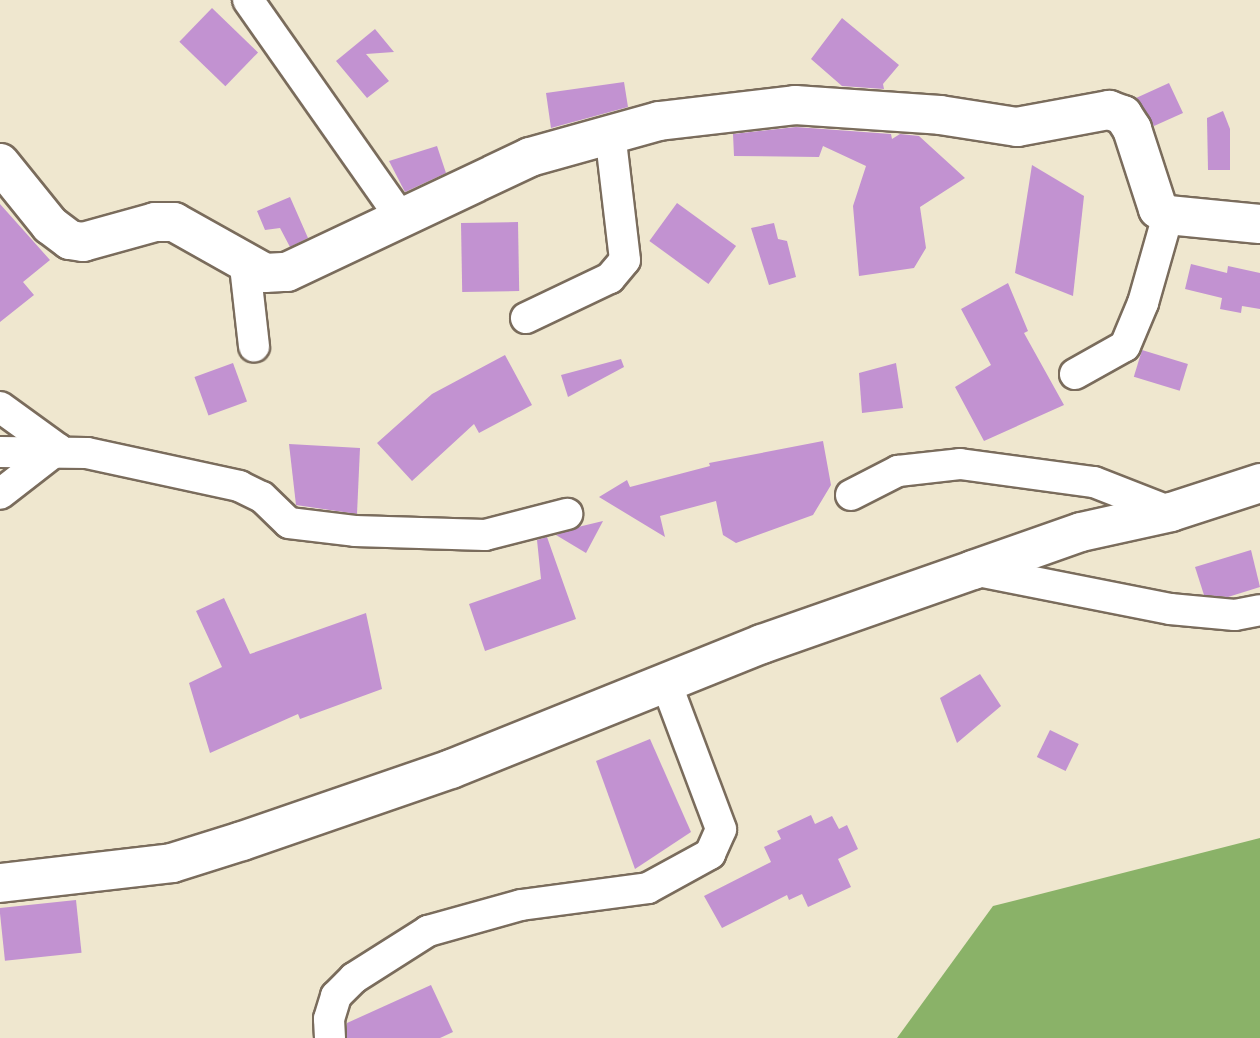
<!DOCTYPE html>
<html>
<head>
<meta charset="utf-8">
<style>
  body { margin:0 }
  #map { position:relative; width:1260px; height:1038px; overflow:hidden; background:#efe7cf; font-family:Dekko,sans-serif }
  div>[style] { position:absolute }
  .forest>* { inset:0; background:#8ab268 }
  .building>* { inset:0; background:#c292d1; transform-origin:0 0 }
  .roads { filter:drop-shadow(2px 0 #7a6c5c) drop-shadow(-2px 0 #7a6c5c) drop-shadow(0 2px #7a6c5c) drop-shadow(0 -2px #7a6c5c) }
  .street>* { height:30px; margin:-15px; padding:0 15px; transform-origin:15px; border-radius:15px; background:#fff }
  .secondary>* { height:38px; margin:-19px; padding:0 19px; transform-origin:19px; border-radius:19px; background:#fff }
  span { translate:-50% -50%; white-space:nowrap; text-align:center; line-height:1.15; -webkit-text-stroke:7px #f6f6f2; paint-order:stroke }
</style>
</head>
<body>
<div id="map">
  <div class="forest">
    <div style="clip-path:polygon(1260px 838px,1260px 1038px,897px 1038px,993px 906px)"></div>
  </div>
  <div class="building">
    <div style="left:212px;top:8px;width:64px;height:47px;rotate:44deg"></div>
    <div style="clip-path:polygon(842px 18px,899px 65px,883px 84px,884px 89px,842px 86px,811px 59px)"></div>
    <div style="clip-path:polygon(375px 29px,394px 52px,366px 54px,389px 81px,367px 98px,336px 61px)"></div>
    <div style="clip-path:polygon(624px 82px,628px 107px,551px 128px,546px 93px)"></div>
    <div style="clip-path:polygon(1169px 83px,1183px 113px,1154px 126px,1136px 98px)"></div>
    <div style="clip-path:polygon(1223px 111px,1230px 129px,1230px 170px,1208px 170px,1207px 118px)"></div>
    <div style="clip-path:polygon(796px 127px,891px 134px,892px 139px,900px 134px,919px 136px,965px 178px,920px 207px,926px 248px,914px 268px,859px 276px,853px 206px,866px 166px,823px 146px,819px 157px,734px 156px,733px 134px)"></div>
    <div style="clip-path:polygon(437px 146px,446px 173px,405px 192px,389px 161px)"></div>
    <div style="clip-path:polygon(1032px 165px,1084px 196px,1073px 296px,1015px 273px)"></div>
    <div style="clip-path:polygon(290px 197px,308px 238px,290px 247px,280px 228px,265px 230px,257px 211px)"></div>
    <div style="left:677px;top:203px;width:73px;height:47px;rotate:36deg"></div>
    <div style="clip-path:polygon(0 204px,50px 260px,23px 282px,34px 295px,0 322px)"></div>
    <div style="left:518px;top:222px;width:69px;height:57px;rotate:89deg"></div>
    <div style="clip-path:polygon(774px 223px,778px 239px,787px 241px,796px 277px,769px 285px,751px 228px)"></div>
    <div style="clip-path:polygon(1191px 264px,1227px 273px,1228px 266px,1260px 273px,1260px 309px,1242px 306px,1241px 313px,1220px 309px,1222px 298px,1185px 289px)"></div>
    <div style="clip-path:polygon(1008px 283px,1028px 331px,1024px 333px,1064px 405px,984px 441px,955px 387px,991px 365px,961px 309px)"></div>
    <div style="left:1142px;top:350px;width:48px;height:28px;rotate:17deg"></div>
    <div style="clip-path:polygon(505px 355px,532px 405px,479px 433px,474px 424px,412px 481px,377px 443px,432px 394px)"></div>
    <div style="clip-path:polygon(621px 359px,624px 367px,568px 397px,561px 375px)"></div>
    <div style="left:233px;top:363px;width:41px;height:41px;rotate:70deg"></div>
    <div style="clip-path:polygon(896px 363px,903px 408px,862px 413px,859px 373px)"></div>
    <div style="clip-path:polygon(823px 441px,831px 485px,813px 515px,736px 543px,723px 535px,716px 501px,660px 516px,665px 537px,599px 497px,627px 480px,630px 487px,710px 466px,709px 463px)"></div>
    <div style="clip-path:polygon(289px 444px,360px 448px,357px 514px,296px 505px)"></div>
    <div style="clip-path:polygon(603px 521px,586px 553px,556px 535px,578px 527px)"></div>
    <div style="clip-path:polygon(547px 537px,576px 619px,485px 651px,469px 604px,541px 579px,537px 540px)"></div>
    <div style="clip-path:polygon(1251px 550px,1260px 587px,1228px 597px,1204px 595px,1195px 567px)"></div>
    <div style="clip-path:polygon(224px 598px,250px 654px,366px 613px,382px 689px,300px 719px,298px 714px,210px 753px,189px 683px,222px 667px,196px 611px)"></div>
    <div style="clip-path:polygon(980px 674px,1001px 706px,957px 743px,940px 698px)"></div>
    <div style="left:1050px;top:730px;width:32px;height:30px;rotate:26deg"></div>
    <div style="clip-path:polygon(650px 739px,691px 832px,635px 869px,596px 761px)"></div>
    <div style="clip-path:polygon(811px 815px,815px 824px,832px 816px,839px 829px,847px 825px,858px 849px,838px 859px,851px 887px,808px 907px,802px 894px,789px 900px,787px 895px,722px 928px,704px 896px,771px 862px,764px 847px,781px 839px,777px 831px)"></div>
    <div style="left:76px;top:900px;width:53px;height:77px;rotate:84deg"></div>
    <div style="clip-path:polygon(431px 985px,453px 1032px,440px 1038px,347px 1038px,347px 1023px)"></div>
  </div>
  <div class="roads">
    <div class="street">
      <div style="left:248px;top:0;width:264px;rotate:54.9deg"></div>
      <div style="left:245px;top:266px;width:81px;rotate:83.6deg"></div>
      <div style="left:526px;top:318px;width:93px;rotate:-25.5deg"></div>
      <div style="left:610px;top:278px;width:23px;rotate:-50deg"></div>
      <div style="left:625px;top:260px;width:129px;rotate:-96.7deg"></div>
      <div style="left:1075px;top:374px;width:57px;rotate:-29.2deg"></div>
      <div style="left:1125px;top:346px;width:47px;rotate:-67.3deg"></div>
      <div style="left:1143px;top:303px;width:91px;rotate:-74.1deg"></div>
      <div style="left:0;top:407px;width:72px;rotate:35.9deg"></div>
      <div style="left:58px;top:449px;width:73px;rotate:142.2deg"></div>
      <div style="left:0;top:452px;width:87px;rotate:0.7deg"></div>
      <div style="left:87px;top:453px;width:156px;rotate:12.2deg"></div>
      <div style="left:239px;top:486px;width:25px;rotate:26deg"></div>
      <div style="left:262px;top:497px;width:37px;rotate:44deg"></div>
      <div style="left:289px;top:523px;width:66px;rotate:6.9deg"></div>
      <div style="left:355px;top:531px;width:130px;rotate:1.8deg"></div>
      <div style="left:485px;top:535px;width:85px;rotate:-14.4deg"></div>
      <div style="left:851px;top:495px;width:53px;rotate:-27.1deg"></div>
      <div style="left:898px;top:471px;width:62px;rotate:-6.4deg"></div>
      <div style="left:960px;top:464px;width:135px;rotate:7.7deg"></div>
      <div style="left:1094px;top:482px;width:83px;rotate:21.3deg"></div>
      <div style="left:973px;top:570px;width:201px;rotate:11.2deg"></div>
      <div style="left:1170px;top:609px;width:65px;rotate:5.3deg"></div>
      <div style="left:1235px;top:615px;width:25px;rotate:-11deg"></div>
      <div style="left:330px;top:1038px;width:19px;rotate:-93deg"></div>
      <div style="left:329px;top:1019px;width:24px;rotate:-73deg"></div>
      <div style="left:336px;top:996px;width:25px;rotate:-45deg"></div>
      <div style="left:354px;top:978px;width:88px;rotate:-32.4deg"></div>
      <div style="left:428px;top:931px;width:97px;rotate:-15.6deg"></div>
      <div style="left:521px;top:905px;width:128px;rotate:-7.6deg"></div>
      <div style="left:648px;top:888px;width:71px;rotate:-28.7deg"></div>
      <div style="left:710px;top:854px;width:27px;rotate:-66deg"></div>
      <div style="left:721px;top:829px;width:156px;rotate:-110.6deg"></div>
    </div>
    <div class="secondary">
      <div style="left:0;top:163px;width:80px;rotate:51.1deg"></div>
      <div style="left:50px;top:225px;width:25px;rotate:37deg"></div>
      <div style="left:70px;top:240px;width:13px;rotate:9deg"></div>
      <div style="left:83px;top:242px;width:75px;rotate:-15.5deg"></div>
      <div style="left:155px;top:222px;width:19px"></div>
      <div style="left:174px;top:222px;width:104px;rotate:29.3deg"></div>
      <div style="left:265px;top:273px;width:22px;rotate:-3deg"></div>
      <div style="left:287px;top:272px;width:269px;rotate:-25.3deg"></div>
      <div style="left:530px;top:157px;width:134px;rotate:-15.6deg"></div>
      <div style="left:659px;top:121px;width:137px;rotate:-6.7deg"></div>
      <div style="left:795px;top:105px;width:145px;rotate:3.9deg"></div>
      <div style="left:940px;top:115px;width:78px;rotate:8.9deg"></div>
      <div style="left:1017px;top:127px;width:94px;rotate:-10.5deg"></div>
      <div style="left:1109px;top:110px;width:15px;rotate:20deg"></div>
      <div style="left:1123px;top:115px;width:17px;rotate:57deg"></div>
      <div style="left:1132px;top:129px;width:84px;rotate:72deg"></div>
      <div style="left:1158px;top:209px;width:12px;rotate:31deg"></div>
      <div style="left:1168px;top:215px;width:92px;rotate:5.6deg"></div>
      <div style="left:0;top:883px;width:173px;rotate:-6.6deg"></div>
      <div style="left:172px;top:863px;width:73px;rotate:-17.4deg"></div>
      <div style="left:242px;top:841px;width:221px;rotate:-19deg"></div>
      <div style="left:451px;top:769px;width:335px;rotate:-21.9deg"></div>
      <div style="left:762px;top:644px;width:224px;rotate:-19.3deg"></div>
      <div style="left:973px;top:570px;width:114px;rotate:-19.4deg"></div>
      <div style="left:1081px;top:532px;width:92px;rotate:-12.5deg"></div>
      <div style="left:1171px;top:512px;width:94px;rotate:-18deg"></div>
    </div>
  </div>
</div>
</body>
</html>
